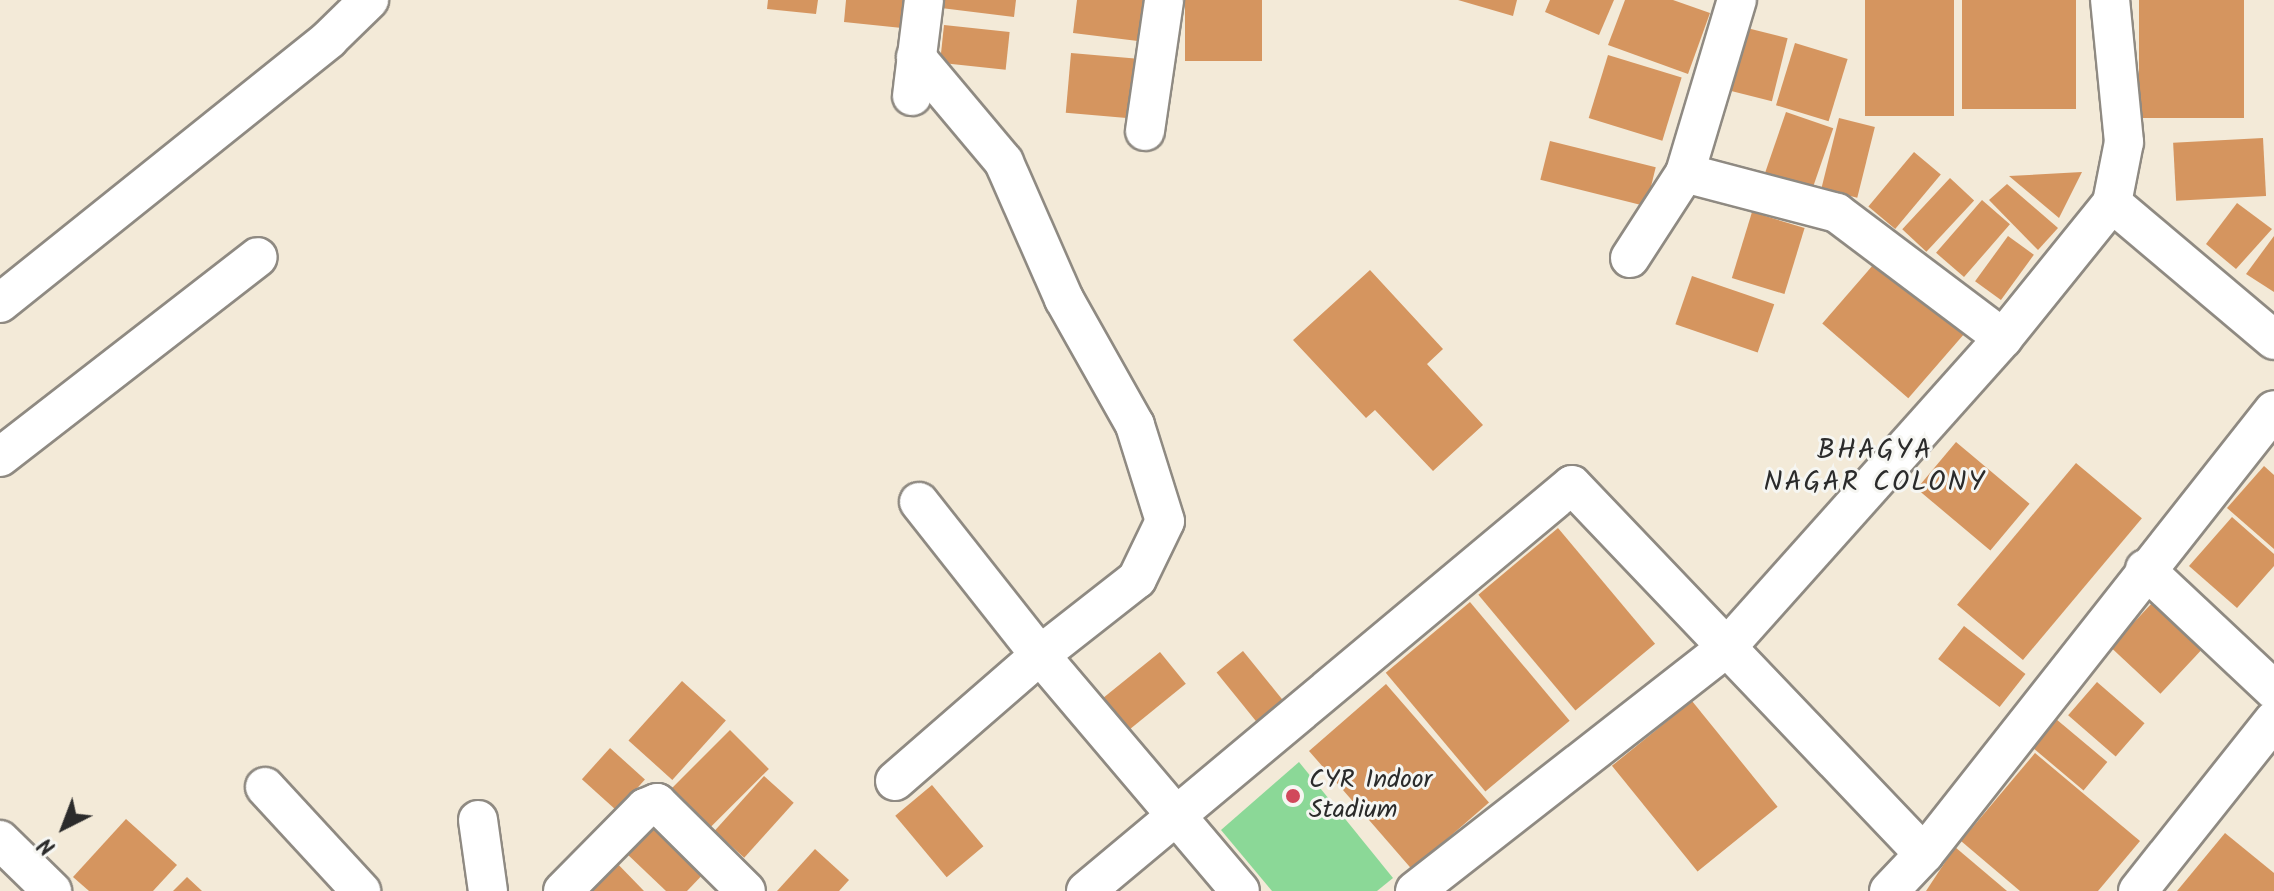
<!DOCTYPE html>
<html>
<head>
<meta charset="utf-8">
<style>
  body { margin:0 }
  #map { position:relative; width:2274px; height:891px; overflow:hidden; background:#f3ead8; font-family:Kalam,sans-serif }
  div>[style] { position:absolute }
  .green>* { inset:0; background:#8bd897 }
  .building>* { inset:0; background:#d5955f; transform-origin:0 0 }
  .roads { filter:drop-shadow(2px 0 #8f8a82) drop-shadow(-2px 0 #8f8a82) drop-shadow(0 2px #8f8a82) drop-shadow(0 -2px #8f8a82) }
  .minor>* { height:38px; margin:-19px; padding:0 19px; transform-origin:19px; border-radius:19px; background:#fff }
  .dots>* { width:22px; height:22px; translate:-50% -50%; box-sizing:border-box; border:4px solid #f6f6f2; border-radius:50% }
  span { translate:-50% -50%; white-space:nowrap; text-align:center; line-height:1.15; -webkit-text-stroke:6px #f6f6f2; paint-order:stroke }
  .poi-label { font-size:26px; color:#2b2b2b }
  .left { translate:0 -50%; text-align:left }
  .neighbourhood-label { font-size:28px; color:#2b2b2b; letter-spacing:2px }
  .north { position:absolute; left:24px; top:787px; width:80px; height:80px; -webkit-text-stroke:6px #f6f6f2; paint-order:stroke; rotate:222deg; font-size:22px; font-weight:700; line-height:32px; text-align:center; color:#2b2b2b }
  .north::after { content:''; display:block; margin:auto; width:28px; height:36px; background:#2b2b2b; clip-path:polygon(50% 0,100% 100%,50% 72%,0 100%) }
</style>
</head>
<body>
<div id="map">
  <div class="green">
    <div style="clip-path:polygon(1299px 762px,1393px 878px,1377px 891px,1272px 891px,1221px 830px)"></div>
  </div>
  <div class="building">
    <div style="clip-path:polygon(768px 0,818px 0,816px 14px,767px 9px)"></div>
    <div style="clip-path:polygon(846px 0,904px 0,902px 28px,844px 22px)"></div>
    <div style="clip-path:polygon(941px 0,1016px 0,1014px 17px,941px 8px)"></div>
    <div style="clip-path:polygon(1077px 0,1159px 0,1154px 43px,1073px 33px)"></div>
    <div style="left:1185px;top:0;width:77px;height:61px"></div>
    <div style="clip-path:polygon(1458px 0,1517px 0,1513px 16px)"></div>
    <div style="clip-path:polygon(1550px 0,1614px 0,1599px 35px,1545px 12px)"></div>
    <div style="clip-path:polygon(1625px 0,1673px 0,1710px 13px,1688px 74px,1608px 45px)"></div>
    <div style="left:1865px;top:0;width:89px;height:116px"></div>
    <div style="left:1962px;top:0;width:114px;height:109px"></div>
    <div style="left:2139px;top:0;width:105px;height:118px"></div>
    <div style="left:944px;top:25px;width:66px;height:38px;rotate:6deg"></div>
    <div style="left:1743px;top:27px;width:46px;height:65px;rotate:14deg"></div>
    <div style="left:1795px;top:43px;width:55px;height:65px;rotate:17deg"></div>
    <div style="left:1071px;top:53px;width:67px;height:60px;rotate:5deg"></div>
    <div style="left:1608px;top:55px;width:77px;height:66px;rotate:17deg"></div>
    <div style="left:1786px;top:112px;width:50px;height:65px;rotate:19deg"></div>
    <div style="left:1839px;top:118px;width:37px;height:73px;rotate:14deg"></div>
    <div style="left:2263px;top:138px;width:58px;height:90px;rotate:87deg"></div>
    <div style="left:1550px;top:141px;width:109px;height:40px;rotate:14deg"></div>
    <div style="left:1914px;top:152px;width:35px;height:71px;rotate:40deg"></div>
    <div style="clip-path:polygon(2082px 172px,2059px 218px,2009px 176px)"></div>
    <div style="left:1950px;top:178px;width:33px;height:70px;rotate:43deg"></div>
    <div style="clip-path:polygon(2007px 184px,2058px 228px,2038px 250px,1989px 200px)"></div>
    <div style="left:1982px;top:200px;width:37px;height:70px;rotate:41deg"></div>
    <div style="clip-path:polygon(2237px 203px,2272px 229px,2236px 269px,2206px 244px)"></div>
    <div style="left:1752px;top:212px;width:55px;height:69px;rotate:17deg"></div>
    <div style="left:2008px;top:236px;width:32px;height:56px;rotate:36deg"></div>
    <div style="clip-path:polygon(2274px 236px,2274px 292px,2246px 274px)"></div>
    <div style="left:1880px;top:257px;width:114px;height:88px;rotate:41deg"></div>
    <div style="clip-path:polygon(1370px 270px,1443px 349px,1427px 364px,1483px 425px,1433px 471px,1375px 410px,1366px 418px,1293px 340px)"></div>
    <div style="left:1692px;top:276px;width:87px;height:51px;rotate:19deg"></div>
    <div style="left:1956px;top:442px;width:96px;height:61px;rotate:40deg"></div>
    <div style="left:2076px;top:463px;width:86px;height:185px;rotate:40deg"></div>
    <div style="clip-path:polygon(2264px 466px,2274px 475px,2274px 549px,2227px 508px)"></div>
    <div style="clip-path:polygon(2232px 517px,2274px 554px,2274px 566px,2237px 608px,2189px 566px)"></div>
    <div style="left:1558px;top:528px;width:151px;height:104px;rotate:50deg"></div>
    <div style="left:1470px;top:602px;width:155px;height:110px;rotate:50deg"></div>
    <div style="left:2153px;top:602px;width:68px;height:62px;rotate:43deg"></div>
    <div style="left:1964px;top:626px;width:78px;height:42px;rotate:38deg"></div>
    <div style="left:1243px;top:651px;width:66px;height:34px;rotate:51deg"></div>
    <div style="left:1160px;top:652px;width:41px;height:76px;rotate:51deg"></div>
    <div style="left:682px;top:681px;width:59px;height:80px;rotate:42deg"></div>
    <div style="left:2097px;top:682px;width:63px;height:44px;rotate:41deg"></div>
    <div style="left:1386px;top:684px;width:157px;height:102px;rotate:49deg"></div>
    <div style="left:1692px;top:701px;width:136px;height:103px;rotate:51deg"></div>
    <div style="left:2056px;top:719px;width:67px;height:37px;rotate:40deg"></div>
    <div style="left:730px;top:730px;width:55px;height:83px;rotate:45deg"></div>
    <div style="left:610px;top:748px;width:47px;height:42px;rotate:42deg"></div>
    <div style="clip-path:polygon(2035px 753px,2140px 841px,2098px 891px,2020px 891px,1961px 841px)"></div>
    <div style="left:764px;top:776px;width:40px;height:74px;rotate:42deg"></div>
    <div style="left:932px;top:785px;width:80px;height:48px;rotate:50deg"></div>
    <div style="clip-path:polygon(658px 817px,709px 868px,687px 891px,666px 891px,625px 852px)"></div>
    <div style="clip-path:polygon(126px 819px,177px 865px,153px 891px,89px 891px,73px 877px)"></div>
    <div style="clip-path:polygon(2225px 833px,2274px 873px,2274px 891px,2177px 891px)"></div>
    <div style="clip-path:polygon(1955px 847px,2007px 891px,1926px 891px)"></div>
    <div style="clip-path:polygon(815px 849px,849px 880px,839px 891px,777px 891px)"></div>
    <div style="clip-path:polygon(611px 857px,644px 891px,582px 891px)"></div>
    <div style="clip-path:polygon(187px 877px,202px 891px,173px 891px)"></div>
  </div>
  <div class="roads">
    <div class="minor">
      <div style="left:912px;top:96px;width:97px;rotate:-82.9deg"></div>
      <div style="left:1145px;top:131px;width:132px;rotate:-81.7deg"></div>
      <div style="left:1685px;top:173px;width:157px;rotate:14.7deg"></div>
      <div style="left:1837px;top:213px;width:208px;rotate:37deg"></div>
      <div style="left:2112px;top:203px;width:212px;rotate:40.2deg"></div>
      <div style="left:1630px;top:258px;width:101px;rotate:-57.1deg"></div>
      <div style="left:1685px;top:173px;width:181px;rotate:-73.3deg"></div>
      <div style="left:0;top:303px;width:422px;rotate:-38.7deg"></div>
      <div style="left:329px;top:39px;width:56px;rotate:-44.3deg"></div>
      <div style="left:0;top:457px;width:326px;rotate:-37.8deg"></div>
      <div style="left:919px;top:502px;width:195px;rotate:51.7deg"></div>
      <div style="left:1040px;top:655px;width:309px;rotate:49.7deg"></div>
      <div style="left:2145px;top:569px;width:177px;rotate:43.2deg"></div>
      <div style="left:895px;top:781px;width:192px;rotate:-41deg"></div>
      <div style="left:1040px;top:655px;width:123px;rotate:-38.1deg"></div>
      <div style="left:1137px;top:579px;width:64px;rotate:-64.2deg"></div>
      <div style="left:1165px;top:521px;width:101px;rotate:-107.4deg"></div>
      <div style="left:1135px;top:425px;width:145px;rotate:-119.4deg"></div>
      <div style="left:1064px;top:299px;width:150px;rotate:-113.7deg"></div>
      <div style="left:1004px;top:162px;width:137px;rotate:-130deg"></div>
      <div style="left:265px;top:787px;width:142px;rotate:47.3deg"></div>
      <div style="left:478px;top:820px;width:72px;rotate:82deg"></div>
      <div style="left:0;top:840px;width:73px;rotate:44.4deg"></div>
      <div style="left:563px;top:891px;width:117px;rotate:-45.3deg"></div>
      <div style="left:645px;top:808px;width:13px;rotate:-23deg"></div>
      <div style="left:657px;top:803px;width:125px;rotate:44.7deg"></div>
      <div style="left:1086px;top:891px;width:633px;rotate:-39.88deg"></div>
      <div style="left:1572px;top:485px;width:510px;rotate:46.35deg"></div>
      <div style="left:1415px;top:891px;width:396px;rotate:-38deg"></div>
      <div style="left:1727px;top:647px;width:414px;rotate:-48.2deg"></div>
      <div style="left:2003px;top:338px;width:174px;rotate:-51.1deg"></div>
      <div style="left:2112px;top:203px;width:62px;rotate:-78.9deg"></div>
      <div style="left:2124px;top:142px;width:143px;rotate:-95.6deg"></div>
      <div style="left:1889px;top:891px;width:51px;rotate:-46.6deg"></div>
      <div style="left:1924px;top:854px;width:565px;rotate:-51.75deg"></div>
      <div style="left:2138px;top:891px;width:218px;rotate:-51.5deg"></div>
    </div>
  </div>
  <div class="dots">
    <div style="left:1293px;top:796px;background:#d1495b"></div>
  </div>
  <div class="poi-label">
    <span class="left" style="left:1309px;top:796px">CYR Indoor<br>Stadium</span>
  </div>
  <div class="neighbourhood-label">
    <span style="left:1875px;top:467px">BHAGYA<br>NAGAR COLONY</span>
  </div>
  <div class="north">N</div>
</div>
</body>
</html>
